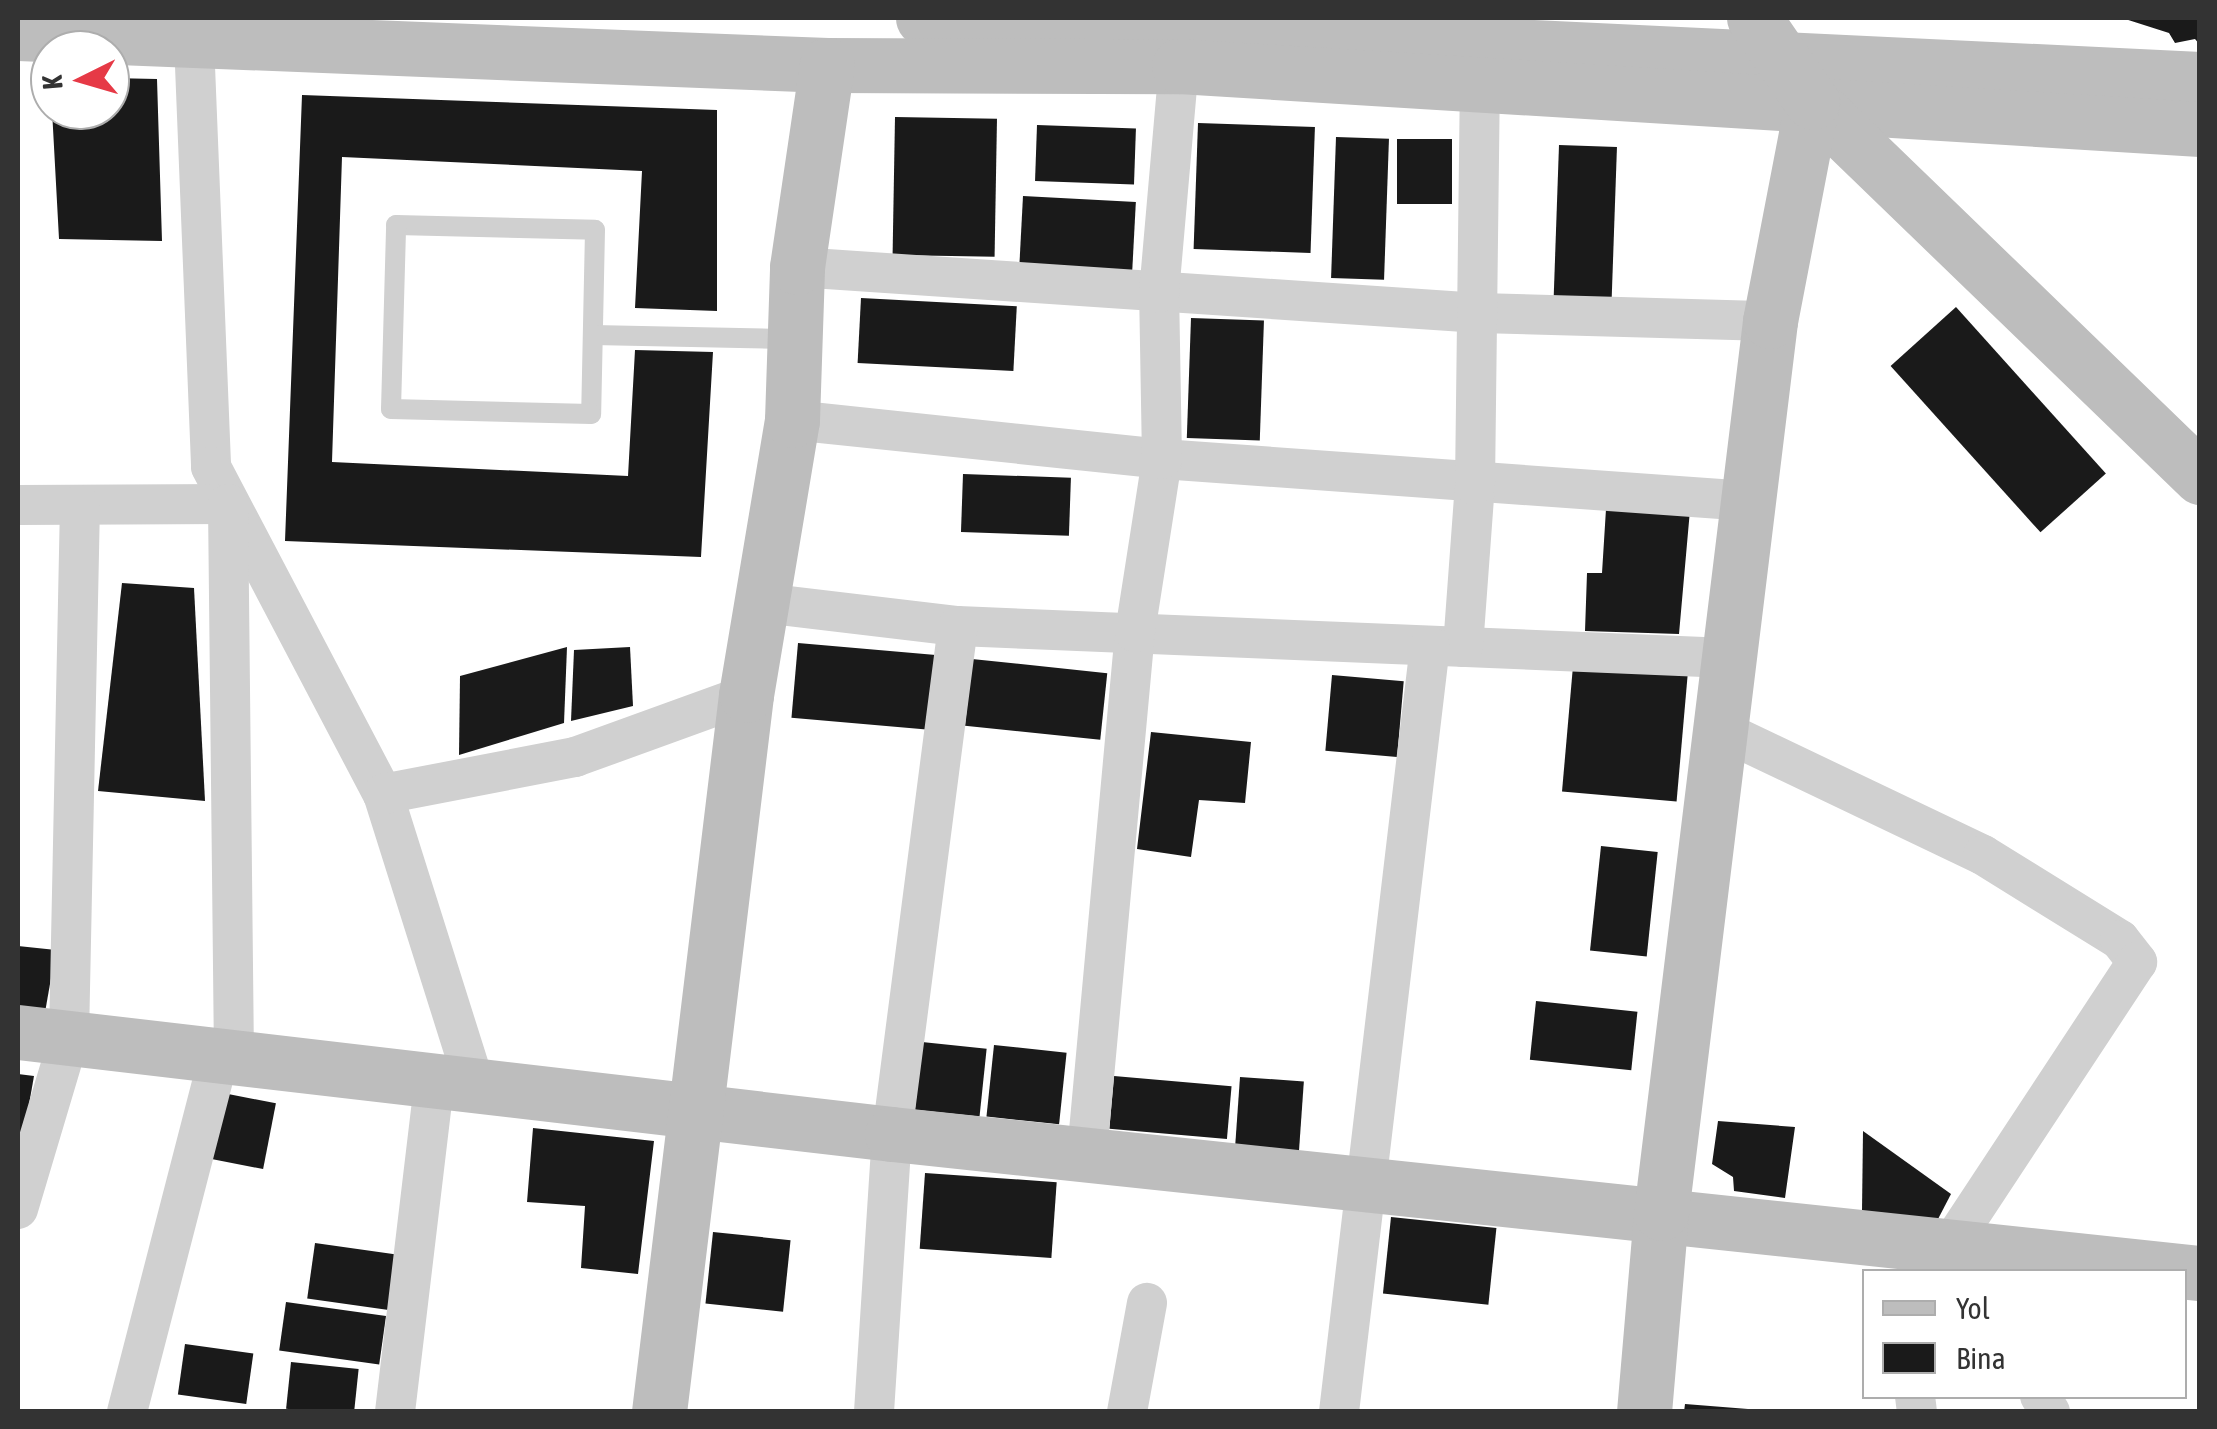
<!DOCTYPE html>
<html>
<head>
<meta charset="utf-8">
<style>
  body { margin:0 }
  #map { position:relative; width:2217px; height:1429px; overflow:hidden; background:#fff; font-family:"Asap Condensed",sans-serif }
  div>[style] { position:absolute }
  .building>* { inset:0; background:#1a1a1a; transform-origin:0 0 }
  .lane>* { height:20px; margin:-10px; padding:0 10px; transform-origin:10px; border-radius:10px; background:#d0d0d0 }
  .street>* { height:40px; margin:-20px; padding:0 20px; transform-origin:20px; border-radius:20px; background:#d0d0d0 }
  .secondary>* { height:55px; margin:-27.5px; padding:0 27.5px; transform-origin:27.5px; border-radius:27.5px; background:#bdbdbd }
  span { translate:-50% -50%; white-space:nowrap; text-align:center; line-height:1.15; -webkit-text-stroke:10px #fff; paint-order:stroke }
  .frame { position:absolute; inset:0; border:20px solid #333; pointer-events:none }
  .legend { position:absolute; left:1862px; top:1269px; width:325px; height:130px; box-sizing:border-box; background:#fff; border:2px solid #adadad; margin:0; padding:12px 18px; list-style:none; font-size:30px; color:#333 }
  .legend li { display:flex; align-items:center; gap:20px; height:50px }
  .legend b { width:50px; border:2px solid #adadad }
  .north { position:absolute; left:30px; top:30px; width:100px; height:100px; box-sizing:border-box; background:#fff; border:2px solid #adadad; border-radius:50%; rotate:265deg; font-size:28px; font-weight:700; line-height:40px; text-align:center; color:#333 }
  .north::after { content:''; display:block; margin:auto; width:35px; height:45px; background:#e63946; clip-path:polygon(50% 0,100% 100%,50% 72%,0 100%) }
</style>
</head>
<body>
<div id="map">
  <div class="building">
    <div style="clip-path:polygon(2122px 18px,2200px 18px,2200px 45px,2195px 39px,2175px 43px,2169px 33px)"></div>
    <div style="clip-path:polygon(110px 78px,157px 79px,162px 241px,59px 239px,52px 110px,110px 110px)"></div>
    <div style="clip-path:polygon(302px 95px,717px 110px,717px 311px,635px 308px,642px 171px,342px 157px,332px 462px,628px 476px,635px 350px,713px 352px,701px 557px,285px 541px)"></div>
    <div style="left:895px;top:117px;width:102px;height:138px;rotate:1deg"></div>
    <div style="left:1198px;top:123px;width:117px;height:126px;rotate:2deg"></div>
    <div style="left:1037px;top:125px;width:99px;height:56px;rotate:2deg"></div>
    <div style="left:1336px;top:137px;width:53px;height:141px;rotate:2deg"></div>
    <div style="left:1397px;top:139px;width:55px;height:65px"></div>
    <div style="left:1559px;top:145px;width:58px;height:151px;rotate:2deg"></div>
    <div style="left:1023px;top:196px;width:113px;height:74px;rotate:3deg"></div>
    <div style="left:861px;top:298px;width:156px;height:65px;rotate:3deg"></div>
    <div style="left:1956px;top:307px;width:224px;height:88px;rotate:48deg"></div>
    <div style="left:1191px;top:318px;width:73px;height:120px;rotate:2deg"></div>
    <div style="left:963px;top:474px;width:108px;height:58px;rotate:2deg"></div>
    <div style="clip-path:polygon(1606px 509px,1690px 510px,1679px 634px,1585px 631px,1587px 573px,1602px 573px)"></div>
    <div style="clip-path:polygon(122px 583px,194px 588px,205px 801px,98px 791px)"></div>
    <div style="left:798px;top:643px;width:147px;height:75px;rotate:5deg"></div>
    <div style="clip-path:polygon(567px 647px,564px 723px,459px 755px,460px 676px)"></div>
    <div style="clip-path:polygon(630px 647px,633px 706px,571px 721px,574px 650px)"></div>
    <div style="left:972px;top:659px;width:136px;height:67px;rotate:6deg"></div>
    <div style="left:1573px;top:666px;width:115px;height:126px;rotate:5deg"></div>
    <div style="left:1332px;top:675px;width:72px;height:76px;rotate:5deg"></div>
    <div style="clip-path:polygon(1151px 732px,1251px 742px,1245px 803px,1199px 800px,1191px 857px,1137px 849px)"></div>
    <div style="left:1601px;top:846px;width:57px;height:105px;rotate:6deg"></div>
    <div style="clip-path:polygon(18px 946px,56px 950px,44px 1018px,18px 1014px)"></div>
    <div style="left:1536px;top:1001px;width:102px;height:59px;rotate:6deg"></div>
    <div style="left:922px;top:1042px;width:65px;height:68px;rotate:6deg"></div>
    <div style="left:994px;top:1045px;width:73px;height:72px;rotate:6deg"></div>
    <div style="clip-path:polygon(18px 1074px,34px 1076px,24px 1133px,18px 1132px)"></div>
    <div style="left:1114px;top:1076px;width:118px;height:53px;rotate:5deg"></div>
    <div style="left:1240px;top:1077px;width:64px;height:70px;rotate:4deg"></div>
    <div style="left:218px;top:1092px;width:59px;height:67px;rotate:11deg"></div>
    <div style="clip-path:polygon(1718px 1121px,1795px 1127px,1785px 1198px,1734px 1191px,1733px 1177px,1712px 1164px)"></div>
    <div style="clip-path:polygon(533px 1128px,654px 1141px,638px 1274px,581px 1268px,585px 1206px,527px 1202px)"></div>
    <div style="clip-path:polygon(1863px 1131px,1951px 1194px,1937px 1221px,1862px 1211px)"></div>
    <div style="left:925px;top:1173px;width:132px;height:76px;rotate:4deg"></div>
    <div style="left:1391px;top:1217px;width:106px;height:77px;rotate:6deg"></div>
    <div style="left:713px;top:1232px;width:78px;height:72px;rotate:6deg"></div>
    <div style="left:315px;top:1243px;width:84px;height:56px;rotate:8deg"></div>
    <div style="left:286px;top:1302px;width:101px;height:49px;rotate:8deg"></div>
    <div style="left:185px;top:1344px;width:69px;height:51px;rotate:8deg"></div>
    <div style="left:291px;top:1362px;width:68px;height:47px;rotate:6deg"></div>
    <div style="clip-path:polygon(1685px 1404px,1748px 1409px,1748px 1412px,1684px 1412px)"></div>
  </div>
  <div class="lane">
    <div style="left:396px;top:225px;width:199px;rotate:1.4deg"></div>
    <div style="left:595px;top:230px;width:184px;rotate:91.2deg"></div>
    <div style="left:591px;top:414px;width:200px;rotate:-178.6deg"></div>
    <div style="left:391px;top:409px;width:184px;rotate:-88.4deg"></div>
    <div style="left:593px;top:335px;width:198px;rotate:1.2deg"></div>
  </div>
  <div class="street">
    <div style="left:194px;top:41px;width:426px;rotate:87.7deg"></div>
    <div style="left:211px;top:467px;width:369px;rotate:62.3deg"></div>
    <div style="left:383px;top:794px;width:305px;rotate:72.5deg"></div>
    <div style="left:797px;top:267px;width:684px;rotate:3.86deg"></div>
    <div style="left:1479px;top:313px;width:291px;rotate:1.6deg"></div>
    <div style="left:792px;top:420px;width:372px;rotate:6deg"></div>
    <div style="left:1162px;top:459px;width:588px;rotate:4.1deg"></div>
    <div style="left:18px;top:505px;width:210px;rotate:-0.3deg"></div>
    <div style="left:228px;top:504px;width:555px;rotate:89.38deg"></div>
    <div style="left:764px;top:603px;width:195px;rotate:6.8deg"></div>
    <div style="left:958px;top:626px;width:770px;rotate:2.38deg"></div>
    <div style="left:1463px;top:647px;width:162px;rotate:-85.8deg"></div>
    <div style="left:1475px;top:485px;width:399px;rotate:-89.3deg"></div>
    <div style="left:1721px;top:730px;width:290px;rotate:25.5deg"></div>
    <div style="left:1983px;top:855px;width:161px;rotate:31.8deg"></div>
    <div style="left:2120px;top:940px;width:28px;rotate:52deg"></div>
    <div style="left:2137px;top:962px;width:367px;rotate:123.4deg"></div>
    <div style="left:383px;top:794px;width:196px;rotate:-10.9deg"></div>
    <div style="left:575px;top:757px;width:182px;rotate:-19.9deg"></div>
    <div style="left:1087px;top:1153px;width:523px;rotate:-84.74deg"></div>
    <div style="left:1135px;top:632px;width:175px;rotate:-81.1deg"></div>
    <div style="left:1162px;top:459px;width:166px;rotate:-91deg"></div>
    <div style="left:1159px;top:293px;width:228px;rotate:-85deg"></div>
    <div style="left:18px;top:1209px;width:178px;rotate:-73.4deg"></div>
    <div style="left:69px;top:1038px;width:533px;rotate:-88.82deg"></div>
    <div style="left:1915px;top:1396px;width:16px;rotate:83deg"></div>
    <div style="left:2040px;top:1396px;width:19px;rotate:58deg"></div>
    <div style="left:127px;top:1412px;width:365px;rotate:-75.5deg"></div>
    <div style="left:395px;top:1412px;width:337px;rotate:-83.2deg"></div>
    <div style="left:874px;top:1412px;width:279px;rotate:-86.3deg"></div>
    <div style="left:892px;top:1134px;width:512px;rotate:-82.6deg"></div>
    <div style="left:1127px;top:1412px;width:111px;rotate:-79.6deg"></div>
    <div style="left:1339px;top:1412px;width:771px;rotate:-83.23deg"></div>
  </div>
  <div class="secondary">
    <div style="left:923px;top:18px;width:1278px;rotate:2.73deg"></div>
    <div style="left:18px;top:33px;width:810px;rotate:2.27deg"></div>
    <div style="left:827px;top:65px;width:352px;rotate:0.2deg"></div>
    <div style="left:1179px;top:66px;width:1023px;rotate:3.53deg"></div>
    <div style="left:1812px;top:102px;width:540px;rotate:44.02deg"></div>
    <div style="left:18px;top:1032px;width:880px;rotate:6.66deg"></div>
    <div style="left:892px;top:1134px;width:1315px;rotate:6.07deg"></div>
    <div style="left:659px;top:1412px;width:722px;rotate:-83.08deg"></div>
    <div style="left:746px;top:695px;width:279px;rotate:-80.5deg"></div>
    <div style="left:792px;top:420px;width:153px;rotate:-88.1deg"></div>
    <div style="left:797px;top:267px;width:204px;rotate:-81.6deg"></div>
    <div style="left:1644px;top:1412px;width:200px;rotate:-85.1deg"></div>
    <div style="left:1661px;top:1213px;width:899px;rotate:-83.03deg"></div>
    <div style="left:1770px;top:321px;width:223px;rotate:-79.1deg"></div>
    <div style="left:1812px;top:102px;width:102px;rotate:-124.6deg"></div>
  </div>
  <div class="frame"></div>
  <ul class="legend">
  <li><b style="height:12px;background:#bdbdbd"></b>Yol</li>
  <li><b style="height:28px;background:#1a1a1a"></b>Bina</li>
  </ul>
  <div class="north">K</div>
</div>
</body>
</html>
